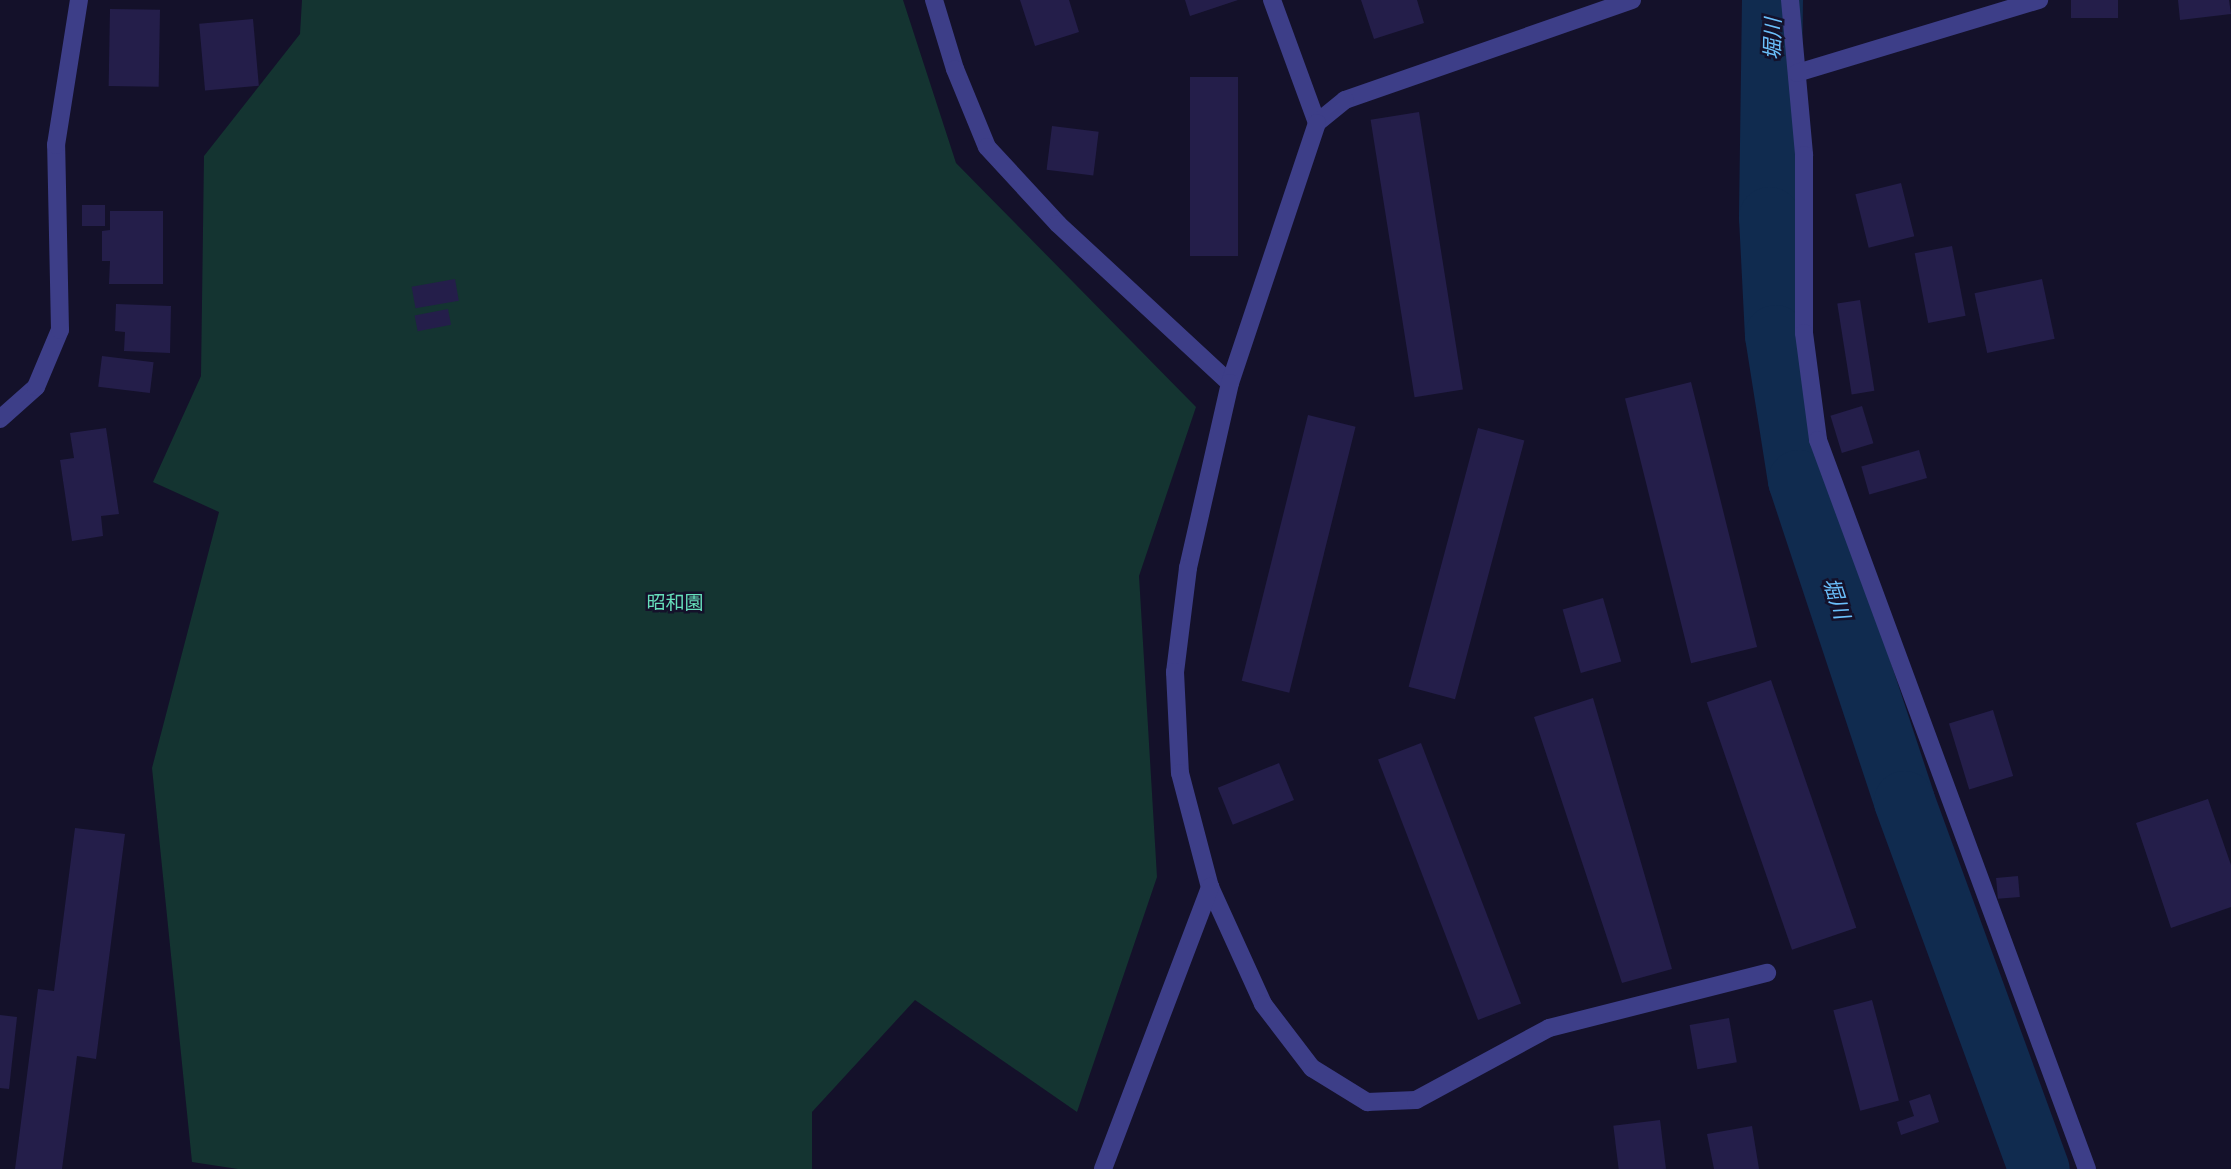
<!DOCTYPE html>
<html>
<head>
<meta charset="utf-8">
<style>
  body { margin:0 }
  #map { position:relative; width:2231px; height:1169px; overflow:hidden; background:#14112a; font-family:Barlow,"Noto Sans JP",sans-serif }
  div>[style] { position:absolute }
  .green>* { inset:0; background:#143431 }
  .river>* { height:61px; margin:-30.5px; padding:0 30.5px; transform-origin:30.5px; border-radius:30.5px; background:#102b4f }
  .building>* { inset:0; background:#241e4a; transform-origin:0 0 }
  .minor>* { height:18px; margin:-9px; padding:0 9px; transform-origin:9px; border-radius:9px; background:#3d3e88 }
  span { translate:-50% -50%; white-space:nowrap; text-align:center; line-height:1.15; -webkit-text-stroke:5px #14112a; paint-order:stroke }
  .park-label { font-size:19px; color:#66dfbb }
  .water-label { font-size:21px; color:#6bc0fc; font-style:italic }
</style>
</head>
<body>
<div id="map">
  <div class="green">
    <div style="clip-path:polygon(302px 0,903px 0,956px 163px,1196px 407px,1139px 576px,1157px 877px,1077px 1112px,915px 1000px,812px 1112px,812px 1169px,238px 1169px,192px 1162px,152px 768px,219px 512px,153px 482px,201px 376px,204px 156px,300px 34px)"></div>
  </div>
  <div class="river">
    <div style="left:1772px;top:0;width:217px;rotate:90.8deg"></div>
    <div style="left:1769px;top:217px;width:118px;rotate:87.1deg"></div>
    <div style="left:1775px;top:335px;width:147px;rotate:81deg"></div>
    <div style="left:1798px;top:480px;width:338px;rotate:71.7deg"></div>
    <div style="left:1904px;top:801px;width:392px;rotate:69.9deg"></div>
  </div>
  <div class="building">
    <div style="clip-path:polygon(1020px 0,1069px 0,1079px 32px,1035px 46px)"></div>
    <div style="clip-path:polygon(1185px 0,1238px 0,1190px 16px)"></div>
    <div style="clip-path:polygon(1361px 0,1417px 0,1424px 23px,1374px 39px)"></div>
    <div style="left:2071px;top:0;width:47px;height:18px"></div>
    <div style="clip-path:polygon(2178px 0,2229px 0,2231px 14px,2180px 20px)"></div>
    <div style="left:110px;top:9px;width:50px;height:77px;rotate:1deg"></div>
    <div style="left:253px;top:19px;width:67px;height:54px;rotate:85deg"></div>
    <div style="left:1190px;top:77px;width:48px;height:179px"></div>
    <div style="left:1419px;top:112px;width:281px;height:49px;rotate:81deg"></div>
    <div style="left:1052px;top:126px;width:47px;height:44px;rotate:7deg"></div>
    <div style="left:1901px;top:183px;width:55px;height:47px;rotate:76deg"></div>
    <div style="left:105px;top:205px;width:21px;height:23px;rotate:90deg"></div>
    <div style="clip-path:polygon(110px 211px,163px 211px,163px 284px,109px 284px,110px 261px,102px 261px,102px 231px,110px 230px)"></div>
    <div style="left:1952px;top:246px;width:71px;height:38px;rotate:79deg"></div>
    <div style="left:455px;top:279px;width:22px;height:44px;rotate:80deg"></div>
    <div style="left:2042px;top:279px;width:61px;height:69px;rotate:78deg"></div>
    <div style="left:1860px;top:300px;width:92px;height:23px;rotate:81deg"></div>
    <div style="clip-path:polygon(116px 304px,171px 306px,170px 353px,124px 351px,125px 332px,115px 331px)"></div>
    <div style="left:448px;top:309px;width:16px;height:34px;rotate:79deg"></div>
    <div style="left:102px;top:356px;width:52px;height:31px;rotate:7deg"></div>
    <div style="left:1691px;top:382px;width:273px;height:68px;rotate:76deg"></div>
    <div style="left:1862px;top:406px;width:39px;height:33px;rotate:73deg"></div>
    <div style="left:1308px;top:415px;width:49px;height:274px;rotate:14deg"></div>
    <div style="clip-path:polygon(106px 428px,119px 514px,101px 516px,103px 536px,72px 541px,60px 460px,74px 458px,70px 433px)"></div>
    <div style="left:1478px;top:428px;width:48px;height:268px;rotate:15deg"></div>
    <div style="left:1919px;top:450px;width:29px;height:60px;rotate:74deg"></div>
    <div style="left:1603px;top:598px;width:66px;height:42px;rotate:74deg"></div>
    <div style="left:1771px;top:680px;width:262px;height:68px;rotate:71deg"></div>
    <div style="clip-path:polygon(1593px 698px,1672px 969px,1622px 983px,1534px 717px)"></div>
    <div style="left:1993px;top:710px;width:69px;height:46px;rotate:73deg"></div>
    <div style="left:1421px;top:743px;width:279px;height:46px;rotate:69deg"></div>
    <div style="left:1279px;top:763px;width:40px;height:66px;rotate:68deg"></div>
    <div style="clip-path:polygon(2208px 799px,2231px 865px,2231px 907px,2171px 928px,2136px 823px)"></div>
    <div style="clip-path:polygon(75px 828px,125px 834px,96px 1059px,77px 1056px,62px 1169px,15px 1169px,38px 989px,54px 991px)"></div>
    <div style="left:2018px;top:876px;width:21px;height:22px;rotate:85deg"></div>
    <div style="left:1872px;top:1000px;width:104px;height:40px;rotate:75deg"></div>
    <div style="clip-path:polygon(0 1015px,17px 1017px,9px 1089px,0 1088px)"></div>
    <div style="left:1729px;top:1018px;width:45px;height:40px;rotate:80deg"></div>
    <div style="clip-path:polygon(1930px 1094px,1939px 1122px,1901px 1135px,1897px 1122px,1914px 1116px,1909px 1101px)"></div>
    <div style="left:1660px;top:1120px;width:49px;height:47px;rotate:83deg"></div>
    <div style="clip-path:polygon(1752px 1126px,1759px 1169px,1714px 1169px,1707px 1134px)"></div>
  </div>
  <div class="minor">
    <div style="left:934px;top:0;width:72px;rotate:73.1deg"></div>
    <div style="left:955px;top:69px;width:84px;rotate:67.7deg"></div>
    <div style="left:987px;top:147px;width:105px;rotate:47.3deg"></div>
    <div style="left:1058px;top:224px;width:234px;rotate:42.8deg"></div>
    <div style="left:1272px;top:0;width:131px;rotate:69.9deg"></div>
    <div style="left:1632px;top:0;width:304px;rotate:160.8deg"></div>
    <div style="left:1345px;top:100px;width:36px;rotate:141deg"></div>
    <div style="left:1317px;top:123px;width:274px;rotate:108.5deg"></div>
    <div style="left:1230px;top:383px;width:190px;rotate:102.8deg"></div>
    <div style="left:1188px;top:568px;width:105px;rotate:97.1deg"></div>
    <div style="left:1175px;top:672px;width:101px;rotate:87.2deg"></div>
    <div style="left:1180px;top:773px;width:118px;rotate:75.3deg"></div>
    <div style="left:1210px;top:887px;width:128px;rotate:65.6deg"></div>
    <div style="left:1263px;top:1004px;width:81px;rotate:52.6deg"></div>
    <div style="left:1312px;top:1068px;width:65px;rotate:31.7deg"></div>
    <div style="left:1367px;top:1102px;width:49px;rotate:-2.3deg"></div>
    <div style="left:1416px;top:1100px;width:151px;rotate:-28.4deg"></div>
    <div style="left:1549px;top:1028px;width:225px;rotate:-14.2deg"></div>
    <div style="left:1790px;top:0;width:156px;rotate:84.8deg"></div>
    <div style="left:1804px;top:155px;width:178px;rotate:90deg"></div>
    <div style="left:1804px;top:333px;width:108px;rotate:82.5deg"></div>
    <div style="left:1818px;top:440px;width:777px;rotate:69.75deg"></div>
    <div style="left:1797px;top:73px;width:253px;rotate:-16.8deg"></div>
    <div style="left:0;top:419px;width:48px;rotate:-41.6deg"></div>
    <div style="left:36px;top:387px;width:62px;rotate:-67.2deg"></div>
    <div style="left:60px;top:330px;width:185px;rotate:-91.2deg"></div>
    <div style="left:56px;top:145px;width:147px;rotate:-81deg"></div>
    <div style="left:1103px;top:1169px;width:302px;rotate:-69.2deg"></div>
  </div>
  <div class="park-label">
    <span style="left:675px;top:602px">昭和園</span>
  </div>
  <div class="water-label">
    <span style="left:1772px;top:39px;rotate:-89deg">堀川</span>
    <span style="left:1837px;top:598px;rotate:72deg">堀川</span>
  </div>
</div>
</body>
</html>
